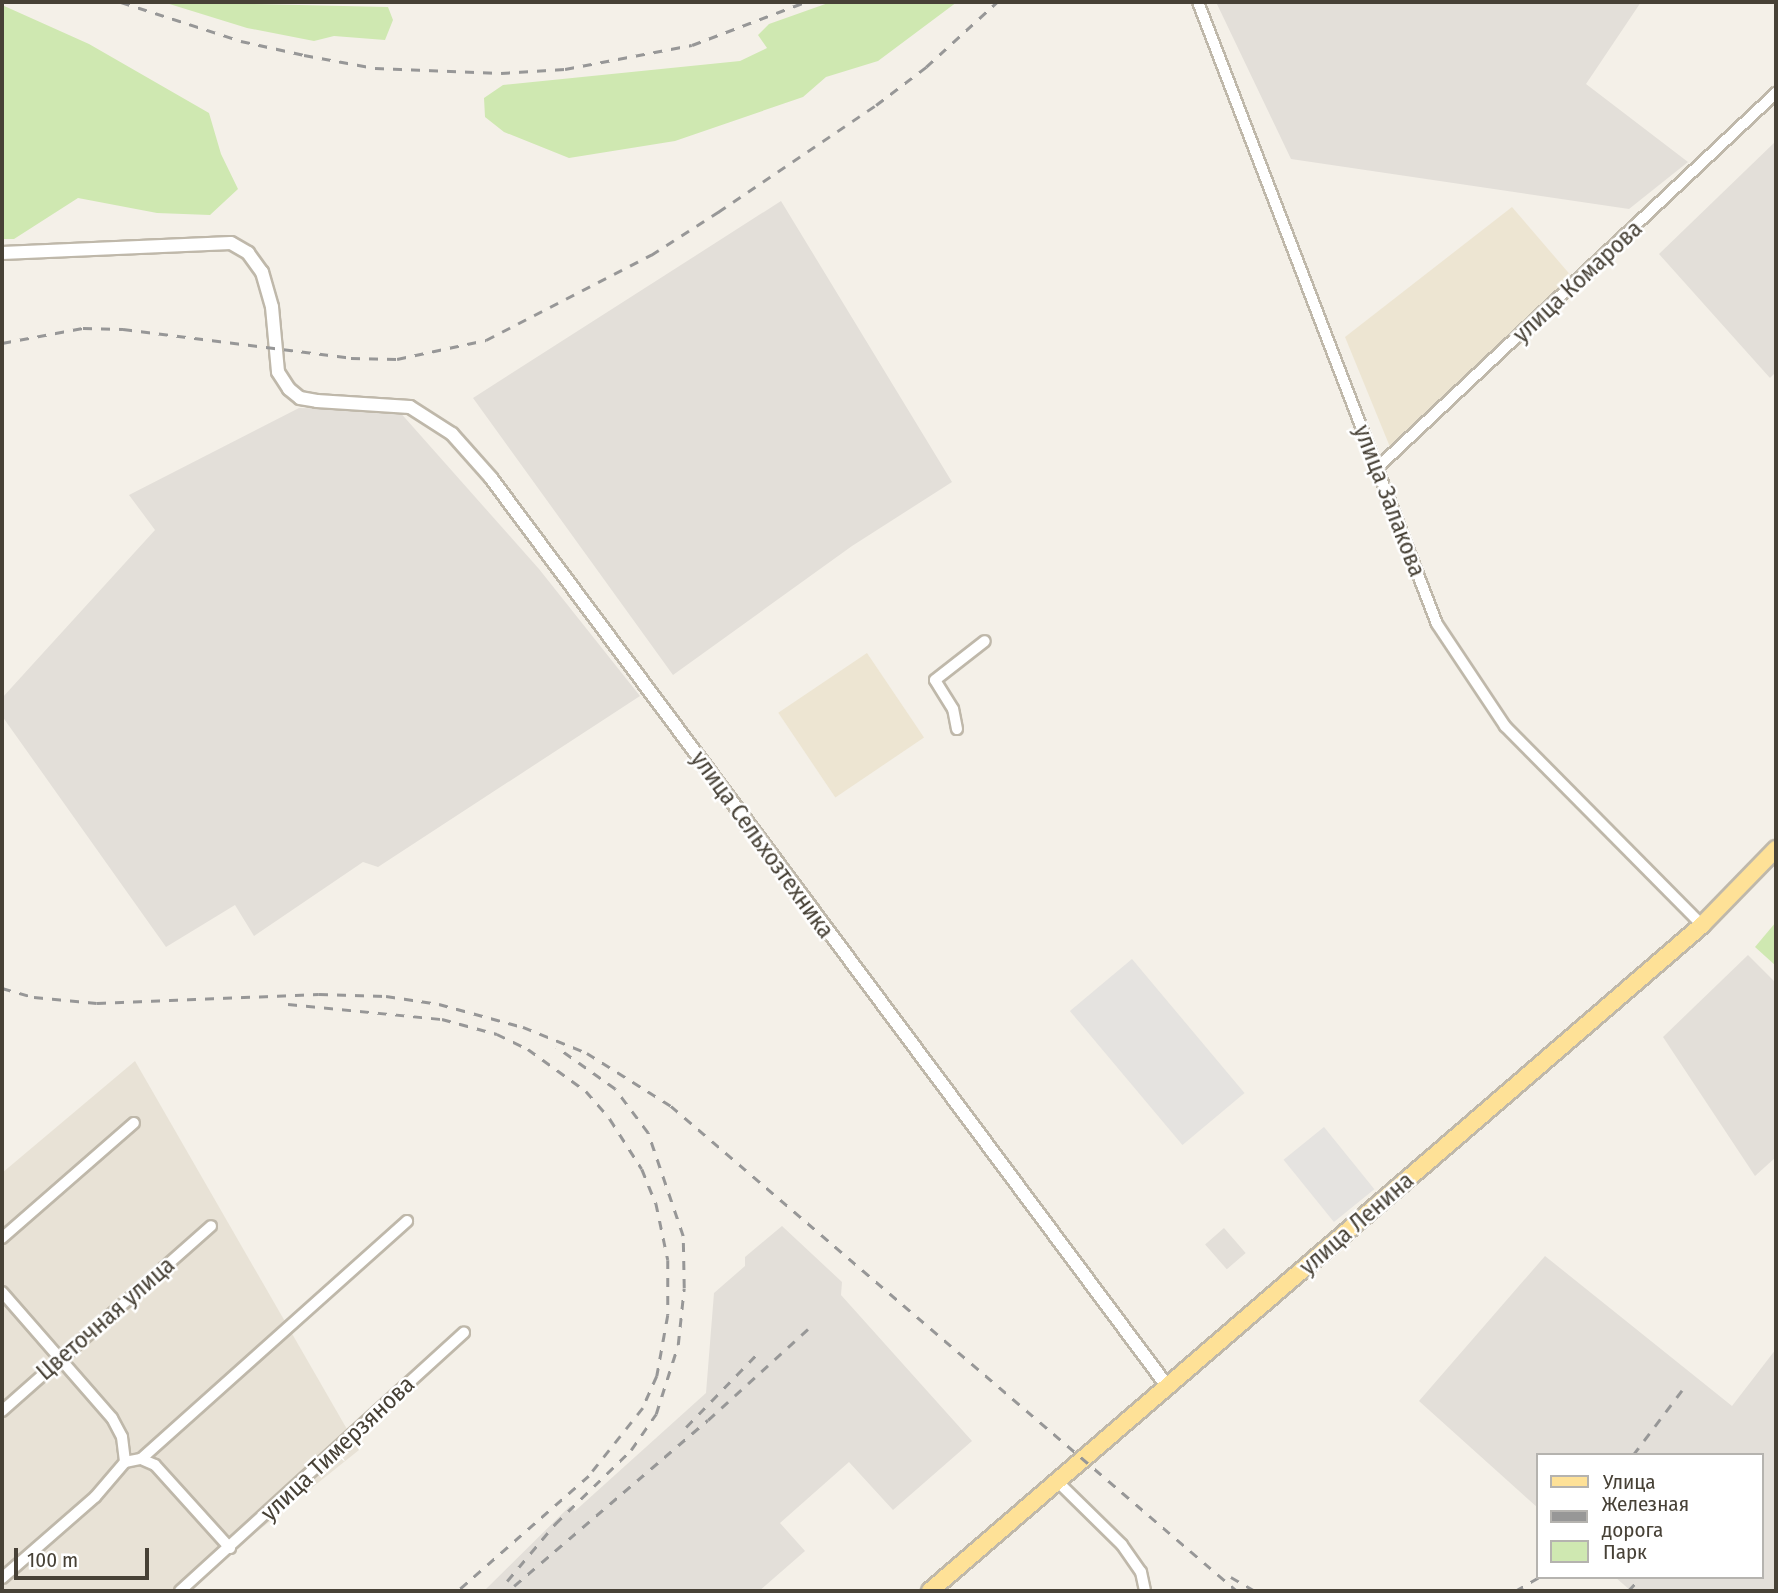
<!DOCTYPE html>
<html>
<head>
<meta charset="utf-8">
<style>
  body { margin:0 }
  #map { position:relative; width:1778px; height:1593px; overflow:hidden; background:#f4f0e8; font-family:"Fira Sans Condensed",sans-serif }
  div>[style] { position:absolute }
  .residential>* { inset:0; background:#e8e2d6 }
  .industrial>* { inset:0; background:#e3dfd9; transform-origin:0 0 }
  .education>* { inset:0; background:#ede5d2; transform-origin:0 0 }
  .green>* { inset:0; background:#cfe8b1 }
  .parking>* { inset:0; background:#e5e3e0; transform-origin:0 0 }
  .roads { filter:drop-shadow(2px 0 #bfb8aa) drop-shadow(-2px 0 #bfb8aa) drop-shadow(0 2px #bfb8aa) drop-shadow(0 -2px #bfb8aa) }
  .minor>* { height:10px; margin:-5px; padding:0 5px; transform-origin:5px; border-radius:5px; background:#fff }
  .tertiary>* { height:12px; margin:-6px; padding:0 6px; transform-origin:6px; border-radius:6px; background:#fff }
  .primary>* { height:16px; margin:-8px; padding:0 8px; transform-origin:8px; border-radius:8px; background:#fee197 }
  .rail>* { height:2.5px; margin-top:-1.25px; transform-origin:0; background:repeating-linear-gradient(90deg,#979797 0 9px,transparent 0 18px) }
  span { translate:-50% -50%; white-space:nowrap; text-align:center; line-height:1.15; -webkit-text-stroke:5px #fff; paint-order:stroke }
  .street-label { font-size:24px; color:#474136 }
  .frame { position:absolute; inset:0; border:4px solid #474136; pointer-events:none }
  .legend { position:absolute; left:1536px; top:1453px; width:228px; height:126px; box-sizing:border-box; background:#fff; border:2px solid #b5b3af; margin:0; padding:9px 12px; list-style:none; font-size:21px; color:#474136 }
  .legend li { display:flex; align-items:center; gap:14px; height:35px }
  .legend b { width:35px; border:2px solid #b5b3af }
  .scale { position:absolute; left:14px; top:1548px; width:135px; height:32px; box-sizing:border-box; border:4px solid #474136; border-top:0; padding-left:9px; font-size:21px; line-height:24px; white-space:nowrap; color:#474136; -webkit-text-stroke:5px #fff; paint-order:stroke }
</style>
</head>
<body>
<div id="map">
  <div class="residential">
    <div style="clip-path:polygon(135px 1061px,359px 1450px,183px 1591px,2px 1591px,2px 1173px)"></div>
  </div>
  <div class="industrial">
    <div style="clip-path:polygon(1216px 2px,1641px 2px,1586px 84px,1688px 162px,1629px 209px,1291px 159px)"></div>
    <div style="clip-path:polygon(1776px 141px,1776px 372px,1770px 378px,1659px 254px)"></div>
    <div style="clip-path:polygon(781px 201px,952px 482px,852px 546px,673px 675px,473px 398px)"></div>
    <div style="clip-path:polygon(299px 408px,398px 410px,539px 569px,640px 696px,378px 867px,363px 862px,254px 936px,235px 905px,166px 947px,2px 716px,2px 698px,155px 530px,129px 495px)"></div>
    <div style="clip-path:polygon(1748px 955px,1776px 983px,1776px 1157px,1755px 1176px,1663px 1037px)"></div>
    <div style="clip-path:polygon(782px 1226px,842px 1282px,841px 1295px,972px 1441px,893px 1510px,849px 1462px,780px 1523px,805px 1551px,759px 1591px,484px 1591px,570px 1506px,575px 1511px,706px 1393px,714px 1293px,745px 1266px,745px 1257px)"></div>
    <div style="left:1224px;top:1228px;width:33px;height:25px;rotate:49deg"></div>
    <div style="clip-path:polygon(1545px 1256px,1732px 1406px,1776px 1349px,1776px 1591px,1631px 1591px,1615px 1577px,1762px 1577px,1762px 1455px,1538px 1455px,1538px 1508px,1419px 1401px)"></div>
  </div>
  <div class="education">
    <div style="clip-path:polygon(1512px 207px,1573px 278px,1390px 447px,1345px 337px)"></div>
    <div style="left:867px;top:653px;width:102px;height:107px;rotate:56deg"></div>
  </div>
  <div class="green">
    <div style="clip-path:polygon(163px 2px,388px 7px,393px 20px,385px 40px,334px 36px,314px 41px,247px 28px)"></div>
    <div style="clip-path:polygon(831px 2px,957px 2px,878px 61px,826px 77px,803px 97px,675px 141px,569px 158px,504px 132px,485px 117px,484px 98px,503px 85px,740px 61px,767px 48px,758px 35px,769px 24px)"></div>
    <div style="clip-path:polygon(2px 5px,89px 44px,209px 113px,221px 154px,238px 189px,210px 215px,157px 213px,78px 198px,14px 239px,2px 239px)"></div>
    <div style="clip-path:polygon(1776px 922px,1776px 966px,1755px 947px)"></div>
  </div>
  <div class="parking">
    <div style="left:1132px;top:959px;width:175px;height:81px;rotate:50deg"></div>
    <div style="left:1324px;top:1127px;width:80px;height:52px;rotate:51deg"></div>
  </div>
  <div class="roads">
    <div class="minor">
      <div style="left:1198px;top:2px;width:666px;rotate:68.98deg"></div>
      <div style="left:1437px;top:624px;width:123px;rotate:56.3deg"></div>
      <div style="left:1505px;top:726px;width:280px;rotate:45.3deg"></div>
      <div style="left:1376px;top:469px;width:549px;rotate:-43.23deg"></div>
      <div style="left:957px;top:729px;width:20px;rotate:-101deg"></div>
      <div style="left:953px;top:709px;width:34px;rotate:-122deg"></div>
      <div style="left:935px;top:680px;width:63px;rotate:-38deg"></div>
      <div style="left:2px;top:1238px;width:175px;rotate:-41.1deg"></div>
      <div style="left:2px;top:1292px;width:167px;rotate:48.9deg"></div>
      <div style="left:112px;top:1418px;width:21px;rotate:62deg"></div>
      <div style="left:122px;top:1437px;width:25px;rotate:83deg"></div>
      <div style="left:125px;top:1462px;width:46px;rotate:130.6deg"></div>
      <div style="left:95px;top:1497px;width:123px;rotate:138.9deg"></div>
      <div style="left:2px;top:1411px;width:279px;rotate:-41.5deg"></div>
      <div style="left:141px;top:1459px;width:15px;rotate:23deg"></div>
      <div style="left:155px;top:1465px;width:112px;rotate:47.9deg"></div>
      <div style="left:125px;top:1462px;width:16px;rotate:-11deg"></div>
      <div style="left:141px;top:1459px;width:357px;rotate:-41.8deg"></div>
      <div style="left:1059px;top:1483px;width:88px;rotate:44.5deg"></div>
      <div style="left:1122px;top:1545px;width:33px;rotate:55deg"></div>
      <div style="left:1141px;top:1572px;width:19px;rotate:78deg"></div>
      <div style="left:180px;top:1591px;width:384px;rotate:-42.3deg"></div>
    </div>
    <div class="tertiary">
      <div style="left:2px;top:253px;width:229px;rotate:-2.5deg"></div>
      <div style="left:231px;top:243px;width:20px;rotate:30deg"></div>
      <div style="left:248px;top:253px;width:24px;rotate:54deg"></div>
      <div style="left:262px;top:272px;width:36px;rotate:74deg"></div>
      <div style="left:272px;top:307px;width:65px;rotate:84.7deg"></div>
      <div style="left:278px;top:372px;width:20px;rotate:57deg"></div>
      <div style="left:289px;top:389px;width:14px;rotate:39deg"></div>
      <div style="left:300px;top:398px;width:17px;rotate:10deg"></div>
      <div style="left:317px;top:401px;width:93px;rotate:3.7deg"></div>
      <div style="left:410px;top:407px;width:50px;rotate:32.7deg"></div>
      <div style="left:452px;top:434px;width:59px;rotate:48.4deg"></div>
      <div style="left:491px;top:478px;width:1132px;rotate:53.33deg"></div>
    </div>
    <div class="primary">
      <div style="left:930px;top:1591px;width:1020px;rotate:-40.78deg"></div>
      <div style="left:1702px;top:925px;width:106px;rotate:-45.8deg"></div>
    </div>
  </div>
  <div class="rail">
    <div style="left:121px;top:2px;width:126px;rotate:18deg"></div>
    <div style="left:241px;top:41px;width:65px;rotate:12.5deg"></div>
    <div style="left:304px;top:55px;width:72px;rotate:10.4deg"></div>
    <div style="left:375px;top:68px;width:126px;rotate:2.3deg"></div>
    <div style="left:501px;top:73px;width:64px;rotate:-3.6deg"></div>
    <div style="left:565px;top:69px;width:129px;rotate:-10.7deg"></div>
    <div style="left:692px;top:45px;width:121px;rotate:-20.8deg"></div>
    <div style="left:2px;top:343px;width:82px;rotate:-10.5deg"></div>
    <div style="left:83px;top:328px;width:40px;rotate:1.4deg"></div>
    <div style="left:123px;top:329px;width:230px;rotate:7.2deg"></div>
    <div style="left:351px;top:358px;width:46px;rotate:1.2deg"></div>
    <div style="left:397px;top:359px;width:91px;rotate:-12.1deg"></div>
    <div style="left:486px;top:340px;width:186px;rotate:-27.3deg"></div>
    <div style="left:651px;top:255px;width:80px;rotate:-32.7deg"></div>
    <div style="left:718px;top:212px;width:191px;rotate:-34.1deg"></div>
    <div style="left:876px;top:105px;width:63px;rotate:-37.2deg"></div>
    <div style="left:926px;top:67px;width:96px;rotate:-42.5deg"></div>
    <div style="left:2px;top:988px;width:33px;rotate:16deg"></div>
    <div style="left:34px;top:997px;width:63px;rotate:5.4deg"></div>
    <div style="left:97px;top:1003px;width:222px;rotate:-2.3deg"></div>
    <div style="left:319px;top:994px;width:67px;rotate:1.7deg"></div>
    <div style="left:386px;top:996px;width:54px;rotate:8.6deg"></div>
    <div style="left:439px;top:1004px;width:87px;rotate:15.3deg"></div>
    <div style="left:523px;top:1027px;width:69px;rotate:22.1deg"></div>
    <div style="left:587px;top:1053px;width:99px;rotate:32.2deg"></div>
    <div style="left:671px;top:1106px;width:745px;rotate:40.59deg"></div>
    <div style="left:288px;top:1004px;width:155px;rotate:5.6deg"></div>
    <div style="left:442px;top:1019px;width:57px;rotate:15.3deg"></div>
    <div style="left:497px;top:1034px;width:34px;rotate:26deg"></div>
    <div style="left:528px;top:1049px;width:72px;rotate:35.9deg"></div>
    <div style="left:586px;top:1091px;width:37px;rotate:49deg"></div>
    <div style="left:610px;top:1119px;width:59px;rotate:57.4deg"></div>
    <div style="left:642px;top:1169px;width:37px;rotate:68deg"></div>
    <div style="left:656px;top:1203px;width:58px;rotate:78.1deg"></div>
    <div style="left:668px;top:1260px;width:55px;rotate:90deg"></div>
    <div style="left:668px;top:1315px;width:62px;rotate:100.2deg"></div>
    <div style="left:657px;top:1376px;width:35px;rotate:114deg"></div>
    <div style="left:643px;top:1408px;width:87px;rotate:128.5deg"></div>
    <div style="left:589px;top:1476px;width:174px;rotate:138.7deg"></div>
    <div style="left:686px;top:1427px;width:105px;rotate:-45.8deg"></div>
    <div style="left:1633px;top:1455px;width:88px;rotate:-52.9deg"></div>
    <div style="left:1231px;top:1577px;width:28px;rotate:30deg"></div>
    <div style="left:507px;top:1581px;width:75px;rotate:-49.9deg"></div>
    <div style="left:555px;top:1524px;width:106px;rotate:-44.2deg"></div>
    <div style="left:631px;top:1450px;width:44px;rotate:-55.2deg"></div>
    <div style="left:656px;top:1414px;width:72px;rotate:-72.3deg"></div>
    <div style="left:678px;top:1345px;width:57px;rotate:-84deg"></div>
    <div style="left:684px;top:1288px;width:52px;rotate:-91.1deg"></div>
    <div style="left:683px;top:1236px;width:109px;rotate:-108.8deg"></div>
    <div style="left:648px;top:1133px;width:55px;rotate:-126.9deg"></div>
    <div style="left:615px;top:1089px;width:72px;rotate:-144.6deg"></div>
    <div style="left:514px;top:1586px;width:255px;rotate:-40.6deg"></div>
    <div style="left:708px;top:1420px;width:137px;rotate:-42.3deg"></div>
    <div style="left:1515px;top:1591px;width:28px;rotate:-30deg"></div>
    <div style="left:1628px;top:1591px;width:19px;rotate:-47deg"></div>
  </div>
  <div class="street-label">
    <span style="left:1578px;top:282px;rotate:-43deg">улица Комарова</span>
    <span style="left:1389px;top:501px;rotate:69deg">улица Залакова</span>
    <span style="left:762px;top:845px;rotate:54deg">улица Сельхозтехника</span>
    <span style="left:1357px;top:1224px;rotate:-41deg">улица Ленина</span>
    <span style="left:106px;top:1319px;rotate:-41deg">Цветочная улица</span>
    <span style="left:338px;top:1449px;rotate:-43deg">улица Тимерзянова</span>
  </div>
  <div class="frame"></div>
  <ul class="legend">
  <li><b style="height:9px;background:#fee197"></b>Улица</li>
  <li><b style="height:9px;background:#979797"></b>Железная дорога</li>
  <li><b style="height:19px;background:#cfe8b1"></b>Парк</li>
  </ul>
  <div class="scale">100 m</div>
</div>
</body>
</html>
